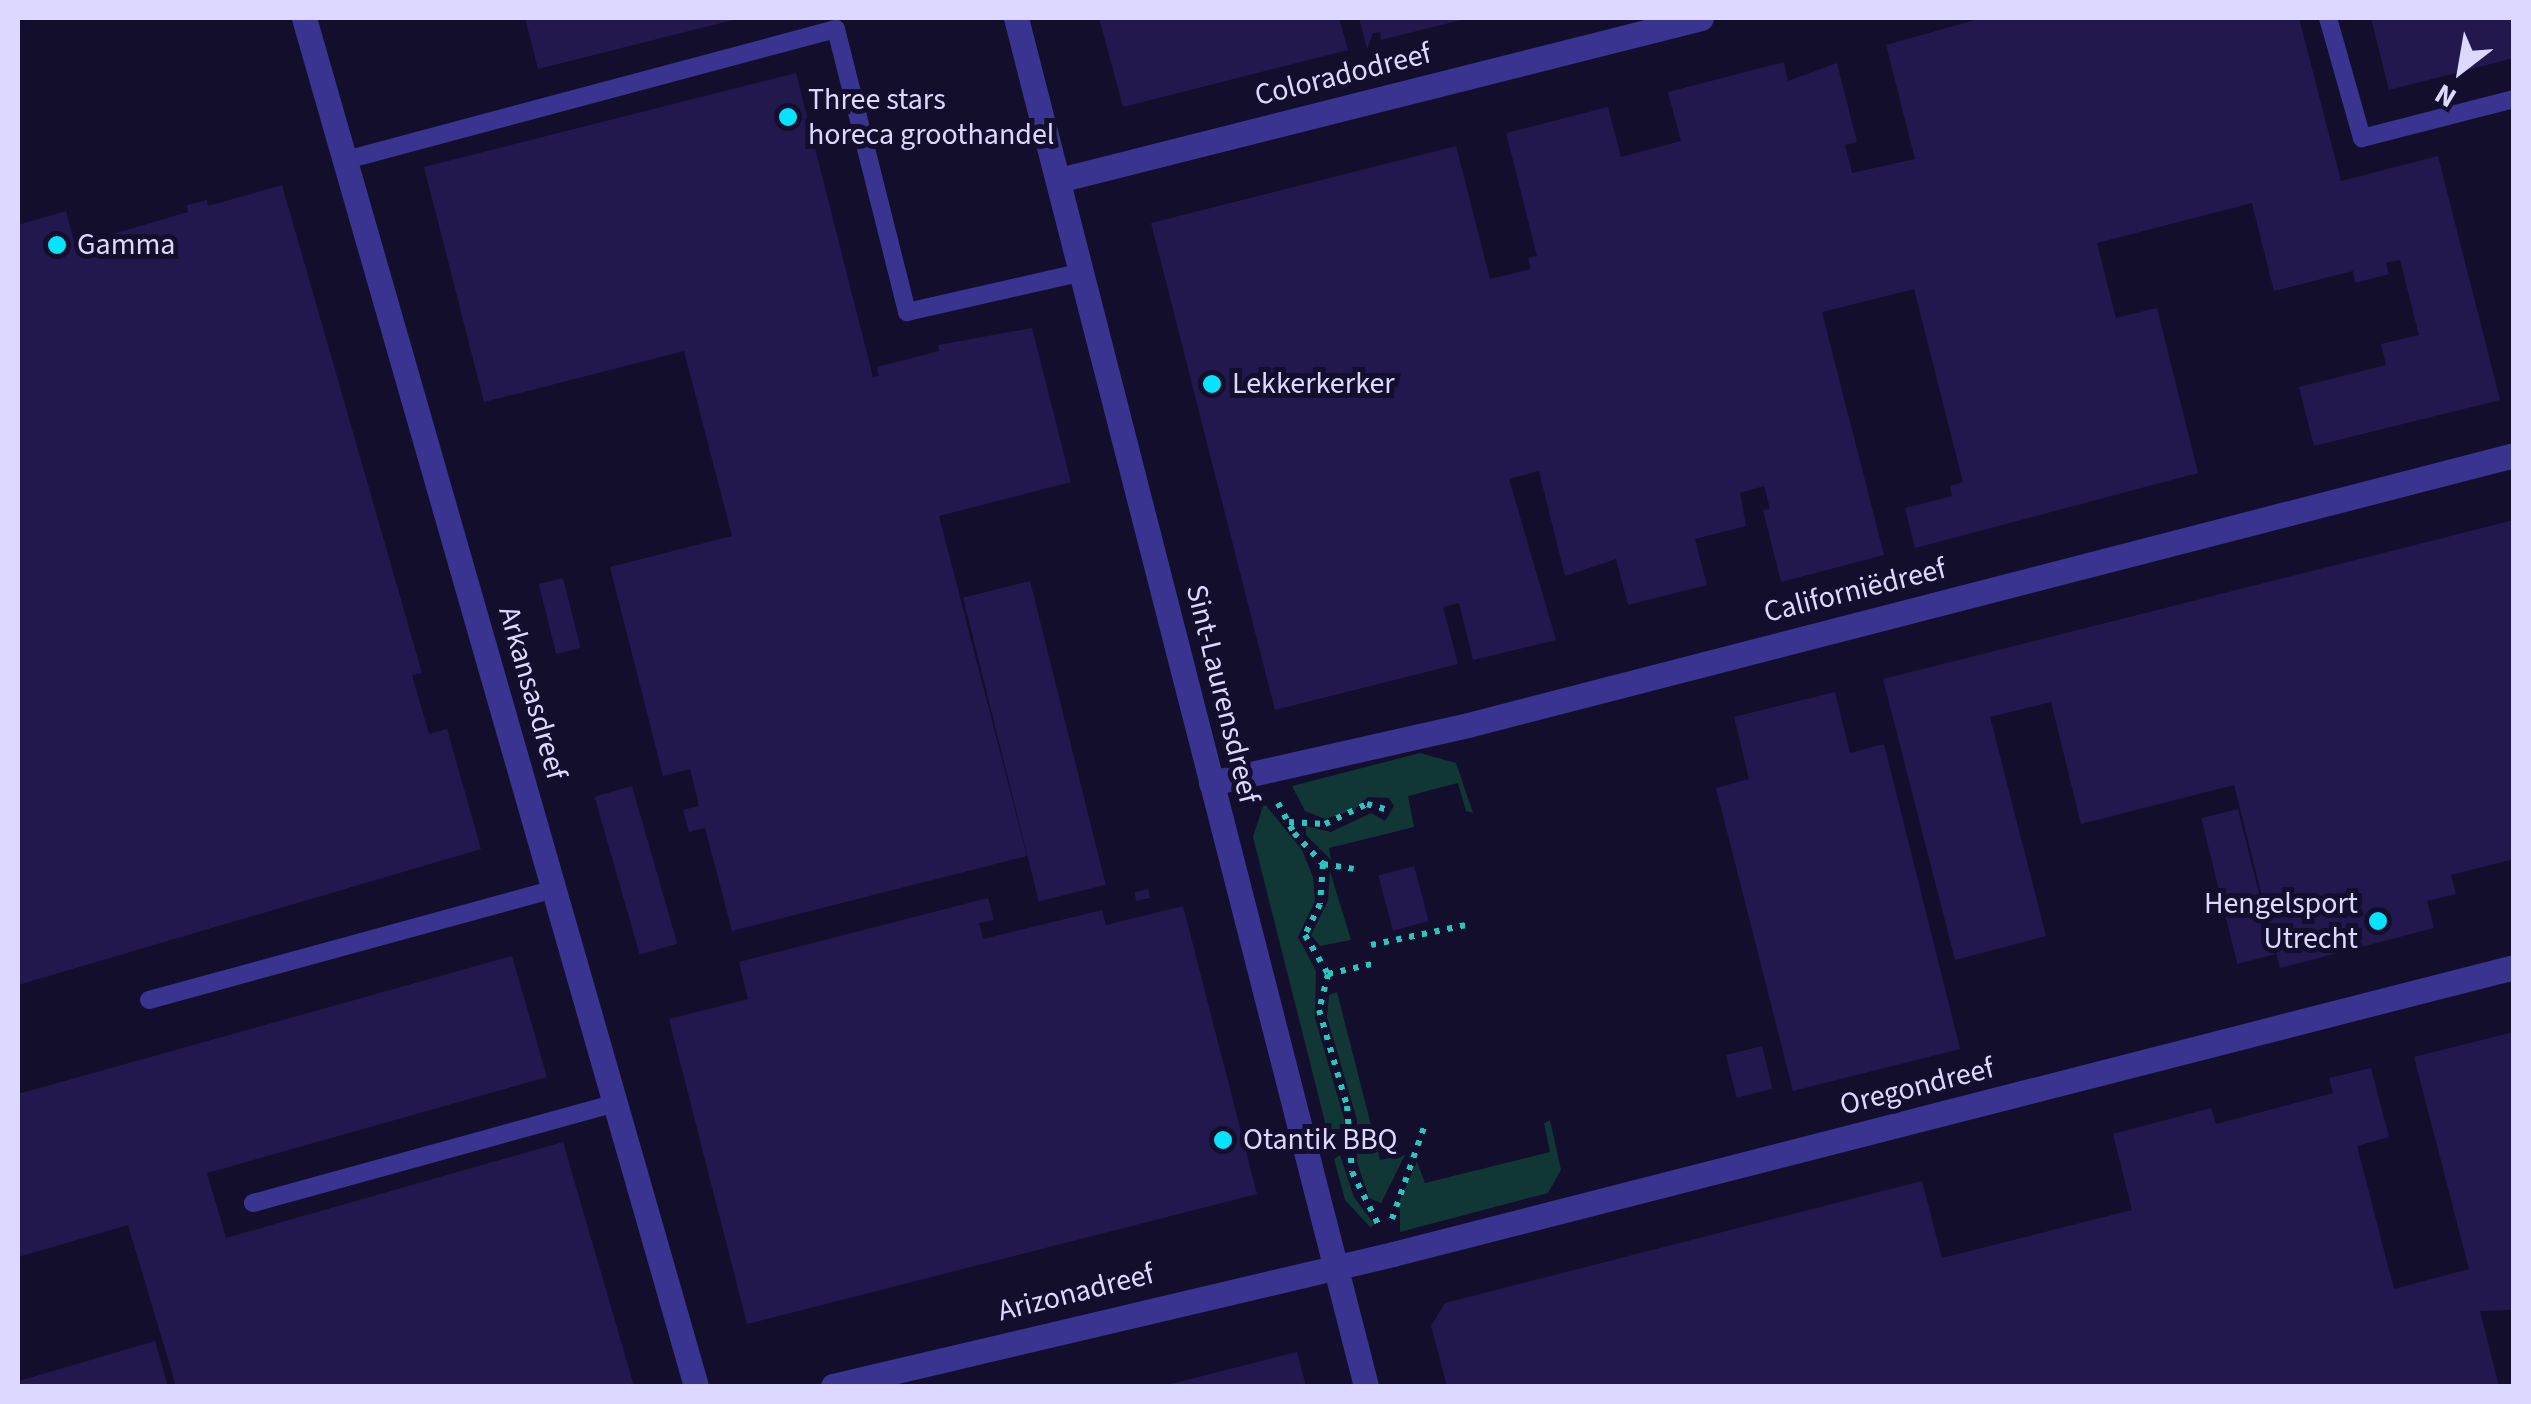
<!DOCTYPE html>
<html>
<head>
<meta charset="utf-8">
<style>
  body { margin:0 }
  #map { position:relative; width:2531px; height:1404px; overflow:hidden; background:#130e2b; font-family:"Source Sans 3",sans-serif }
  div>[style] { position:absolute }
  .green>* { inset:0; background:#103635 }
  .building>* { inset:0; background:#23184e; transform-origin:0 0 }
  .path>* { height:6px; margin-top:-3px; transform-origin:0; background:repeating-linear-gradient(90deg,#23c9c0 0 5px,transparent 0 13px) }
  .service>* { height:18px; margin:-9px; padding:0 9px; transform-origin:9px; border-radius:9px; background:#39348f }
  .minor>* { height:25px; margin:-12.5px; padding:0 12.5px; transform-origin:12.5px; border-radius:12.5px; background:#39348f }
  .dots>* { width:28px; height:28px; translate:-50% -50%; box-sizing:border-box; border:5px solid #130e2b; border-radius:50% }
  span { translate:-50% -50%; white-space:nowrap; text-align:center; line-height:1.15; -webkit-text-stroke:10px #130e2b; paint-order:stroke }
  .street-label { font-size:30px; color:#ddd8ff }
  .poi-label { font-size:30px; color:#ddd8ff }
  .left { translate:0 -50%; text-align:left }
  .right { translate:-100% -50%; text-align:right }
  .frame { position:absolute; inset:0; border:20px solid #ddd8ff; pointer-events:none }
  .north { position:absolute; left:2411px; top:20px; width:100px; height:100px; -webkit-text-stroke:8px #130e2b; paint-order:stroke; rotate:211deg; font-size:28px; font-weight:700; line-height:40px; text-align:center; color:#ddd8ff }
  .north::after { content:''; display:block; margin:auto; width:35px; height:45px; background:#ddd8ff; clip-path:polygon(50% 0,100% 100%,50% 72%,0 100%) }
</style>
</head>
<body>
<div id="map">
  <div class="green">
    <div style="clip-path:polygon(1420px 753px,1456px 763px,1473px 813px,1466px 811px,1458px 783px,1408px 796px,1414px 827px,1329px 848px,1331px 860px,1306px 835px,1306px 826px,1331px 832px,1371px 813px,1385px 821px,1394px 806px,1389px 798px,1368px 797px,1354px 810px,1325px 819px,1305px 811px,1292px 786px)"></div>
    <div style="clip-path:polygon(1264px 803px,1302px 850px,1313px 877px,1315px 901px,1298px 937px,1316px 971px,1315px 1018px,1345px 1122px,1331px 1146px,1253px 837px)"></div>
    <div style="clip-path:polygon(1330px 871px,1351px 940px,1320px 946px,1311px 935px,1328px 901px)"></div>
    <div style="clip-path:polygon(1337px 992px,1380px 1160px,1405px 1155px,1381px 1203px,1369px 1198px,1357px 1162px,1357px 1120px,1327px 1017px,1329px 995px)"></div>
    <div style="clip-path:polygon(1550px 1120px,1561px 1170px,1548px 1193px,1400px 1232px,1400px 1199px,1417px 1162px,1425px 1183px,1550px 1152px,1544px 1123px)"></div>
    <div style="clip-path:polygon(1340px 1155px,1354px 1197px,1374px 1224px,1371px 1228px,1345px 1200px,1334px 1159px)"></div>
  </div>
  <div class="building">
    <div style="clip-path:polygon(525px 18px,737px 18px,737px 19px,538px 69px)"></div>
    <div style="clip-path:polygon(1099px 18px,1339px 18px,1348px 50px,1123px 107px)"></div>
    <div style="clip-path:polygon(1359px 18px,1464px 18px,1465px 19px,1381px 40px,1380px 32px,1373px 33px,1367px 49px)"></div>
    <div style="clip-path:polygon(1982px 18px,2299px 18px,2341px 181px,2438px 156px,2500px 400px,2314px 446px,2299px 387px,2386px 365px,2381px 344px,2419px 335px,2400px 260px,2386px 263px,2389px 274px,2355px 283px,2353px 271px,2274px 291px,2252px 203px,2097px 243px,2116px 318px,2157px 308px,2198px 473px,1915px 548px,1905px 508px,1952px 496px,1950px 486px,1963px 482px,1914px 289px,1822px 312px,1884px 555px,1781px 582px,1763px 510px,1770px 509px,1764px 486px,1740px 493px,1746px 526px,1695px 539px,1707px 585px,1628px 605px,1616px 559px,1565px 576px,1539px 471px,1509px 479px,1556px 640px,1473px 660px,1459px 603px,1443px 607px,1458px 664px,1275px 710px,1151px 223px,1456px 146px,1490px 279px,1531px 269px,1528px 258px,1537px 256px,1506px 133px,1608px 107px,1621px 157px,1681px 141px,1668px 92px,1784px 62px,1788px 81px,1837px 63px,1857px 142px,1845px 145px,1852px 173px,1915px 159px,1886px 45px)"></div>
    <div style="clip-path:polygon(2371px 18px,2514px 18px,2514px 58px,2389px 90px)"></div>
    <div style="clip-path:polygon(796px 73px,873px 377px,879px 376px,877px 367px,939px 351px,938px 345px,1032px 328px,1071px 482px,939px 516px,1027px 856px,732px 931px,705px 828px,689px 832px,683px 810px,699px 806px,690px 769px,663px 776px,610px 567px,732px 536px,684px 351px,484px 402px,424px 167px)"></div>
    <div style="clip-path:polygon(282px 185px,422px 673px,412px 675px,429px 734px,447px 729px,481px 849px,18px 985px,18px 225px,66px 211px,75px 245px,188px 212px,187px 205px,207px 200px,208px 206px)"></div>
    <div style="clip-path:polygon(2514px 520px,2514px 859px,2451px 875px,2456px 894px,2427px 901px,2434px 928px,2280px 968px,2234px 785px,2081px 824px,2051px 702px,1990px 717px,2046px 936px,1955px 960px,1883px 679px)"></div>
    <div style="left:563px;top:578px;width:72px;height:25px;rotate:76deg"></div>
    <div style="left:1030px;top:581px;width:313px;height:69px;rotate:76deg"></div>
    <div style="clip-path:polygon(1835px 692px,1850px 753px,1884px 744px,1960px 1049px,1793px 1091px,1716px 788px,1749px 779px,1734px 717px)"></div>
    <div style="left:632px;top:786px;width:164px;height:39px;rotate:74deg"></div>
    <div style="left:2238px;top:809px;width:150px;height:38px;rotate:76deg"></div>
    <div style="left:1414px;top:866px;width:57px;height:37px;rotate:75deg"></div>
    <div style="left:1148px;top:889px;width:9px;height:14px;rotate:77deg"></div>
    <div style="clip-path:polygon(988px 898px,994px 920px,979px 923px,983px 939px,1102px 910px,1106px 925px,1183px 906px,1257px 1194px,747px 1324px,669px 1019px,748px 999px,739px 962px)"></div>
    <div style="clip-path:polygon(512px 956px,547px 1077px,207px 1173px,226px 1238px,563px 1142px,634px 1386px,176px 1386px,128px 1225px,18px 1257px,18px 1094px)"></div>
    <div style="clip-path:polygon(2514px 1032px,2514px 1310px,2480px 1311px,2499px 1386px,1447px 1386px,1431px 1326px,1445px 1303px,1922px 1181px,1942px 1258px,2132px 1210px,2113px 1134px,2211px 1108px,2216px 1124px,2333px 1093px,2329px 1078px,2371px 1068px,2389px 1137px,2357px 1146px,2394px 1289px,2469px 1269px,2414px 1057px)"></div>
    <div style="left:1762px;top:1046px;width:44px;height:37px;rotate:76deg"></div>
    <div style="clip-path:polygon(155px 1341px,168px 1386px,21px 1386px,19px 1381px)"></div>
    <div style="clip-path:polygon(1297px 1352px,1306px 1386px,1167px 1386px,1167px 1385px)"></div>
  </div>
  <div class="path">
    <div style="left:1278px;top:803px;width:34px;rotate:62deg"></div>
    <div style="left:1294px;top:833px;width:42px;rotate:46.9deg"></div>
    <div style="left:1323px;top:864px;width:40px;rotate:94.3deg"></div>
    <div style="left:1320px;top:904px;width:34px;rotate:116deg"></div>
    <div style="left:1305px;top:935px;width:45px;rotate:59.5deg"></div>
    <div style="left:1328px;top:974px;width:37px;rotate:104deg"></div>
    <div style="left:1319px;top:1010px;width:100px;rotate:73.7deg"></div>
    <div style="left:1347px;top:1106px;width:66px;rotate:85.7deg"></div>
    <div style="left:1352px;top:1172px;width:60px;rotate:63.4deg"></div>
    <div style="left:1289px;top:822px;width:36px;rotate:3deg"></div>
    <div style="left:1325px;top:824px;width:47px;rotate:-25.5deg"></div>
    <div style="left:1367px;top:804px;width:19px;rotate:16deg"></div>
    <div style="left:1323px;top:864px;width:31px;rotate:9deg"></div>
    <div style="left:1371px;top:945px;width:97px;rotate:-11.9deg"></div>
    <div style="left:1328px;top:974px;width:49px;rotate:-12.9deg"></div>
    <div style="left:1392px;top:1219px;width:97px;rotate:-70.8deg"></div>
  </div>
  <div class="service">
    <div style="left:2328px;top:18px;width:125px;rotate:74.2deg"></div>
    <div style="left:2362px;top:138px;width:157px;rotate:-14.4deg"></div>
    <div style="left:346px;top:160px;width:507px;rotate:-14.97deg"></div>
    <div style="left:836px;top:29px;width:292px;rotate:75.9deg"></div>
    <div style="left:907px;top:312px;width:180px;rotate:-12.8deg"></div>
    <div style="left:149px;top:1000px;width:420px;rotate:-15.3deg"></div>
    <div style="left:253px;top:1203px;width:376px;rotate:-15.4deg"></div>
  </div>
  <div class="minor">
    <div style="left:304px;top:18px;width:1423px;rotate:74.01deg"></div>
    <div style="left:1016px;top:18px;width:1412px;rotate:75.65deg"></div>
    <div style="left:1059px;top:180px;width:662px;rotate:-14.16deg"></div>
    <div style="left:1211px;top:783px;width:263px;rotate:-12.7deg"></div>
    <div style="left:1468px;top:725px;width:1080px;rotate:-14.47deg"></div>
    <div style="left:833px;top:1386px;width:575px;rotate:-13.26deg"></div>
    <div style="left:1393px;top:1254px;width:1157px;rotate:-14.36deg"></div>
  </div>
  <div class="dots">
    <div style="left:788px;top:117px;background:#04e4ff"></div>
    <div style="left:57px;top:245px;background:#04e4ff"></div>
    <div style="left:1212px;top:384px;background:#04e4ff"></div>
    <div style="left:2378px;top:921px;background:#04e4ff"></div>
    <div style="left:1223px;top:1140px;background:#04e4ff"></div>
  </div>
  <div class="street-label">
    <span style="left:1343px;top:75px;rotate:-14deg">Coloradodreef</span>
    <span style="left:1855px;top:591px;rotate:-14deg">Californiëdreef</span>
    <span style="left:532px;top:693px;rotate:74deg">Arkansasdreef</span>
    <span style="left:1222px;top:694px;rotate:76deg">Sint-Laurensdreef</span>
    <span style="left:1917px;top:1087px;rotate:-14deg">Oregondreef</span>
    <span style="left:1076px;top:1293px;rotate:-14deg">Arizonadreef</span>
  </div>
  <div class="poi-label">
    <span class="left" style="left:808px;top:117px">Three stars<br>horeca groothandel</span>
    <span class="left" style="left:77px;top:245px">Gamma</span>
    <span class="left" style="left:1232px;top:384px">Lekkerkerker</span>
    <span class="right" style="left:2358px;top:921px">Hengelsport<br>Utrecht</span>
    <span class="left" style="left:1243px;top:1140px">Otantik BBQ</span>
  </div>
  <div class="frame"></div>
  <div class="north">N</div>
</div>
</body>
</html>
